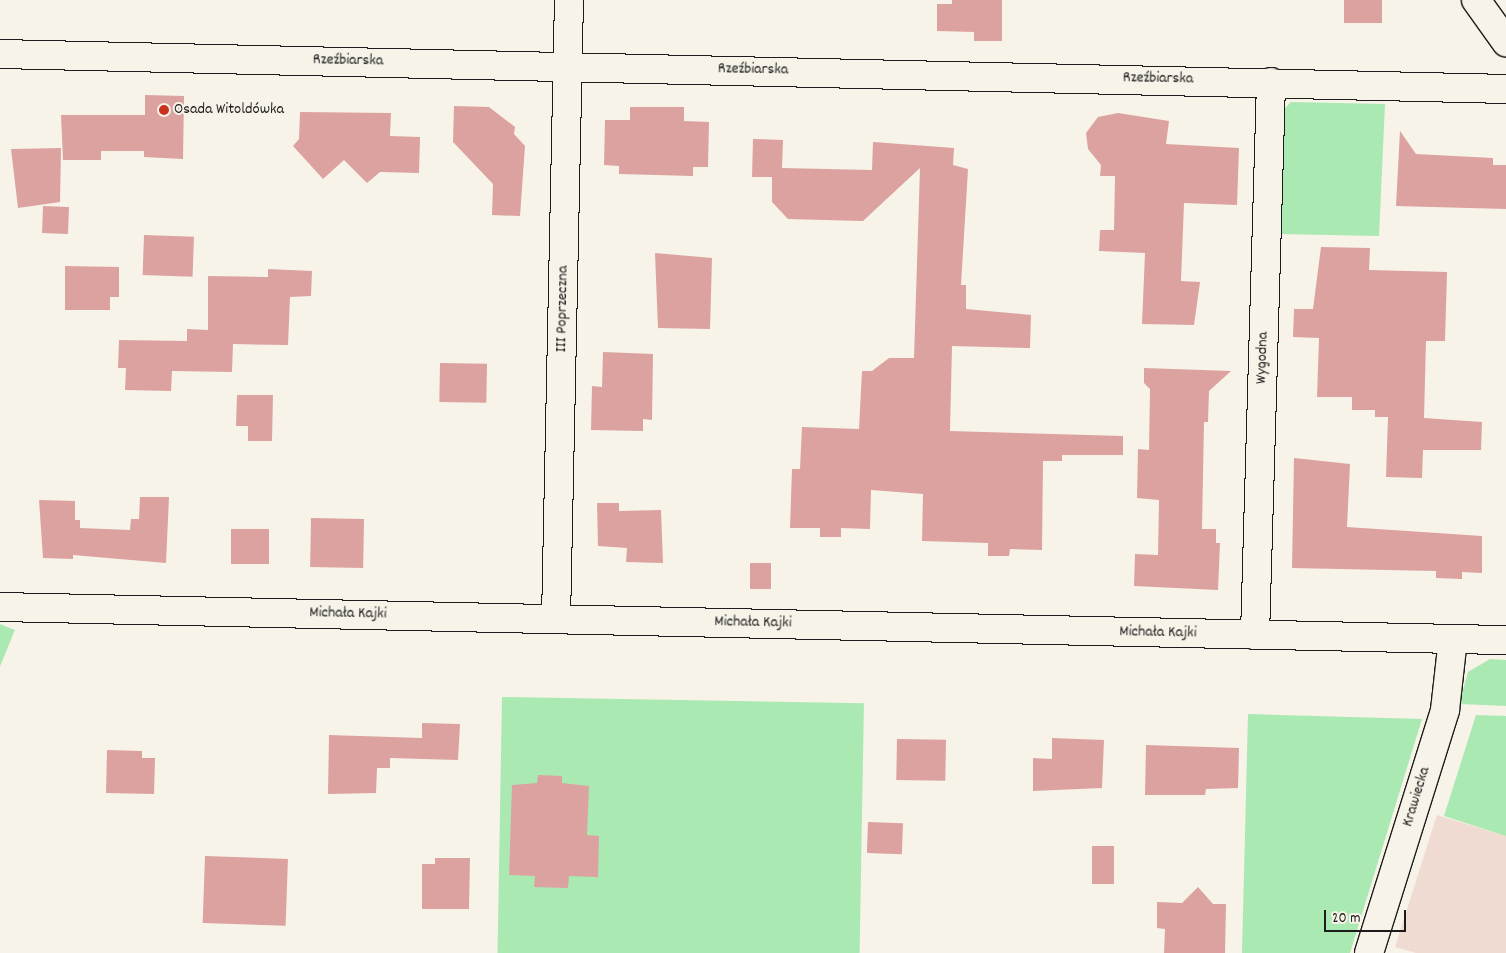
<!DOCTYPE html>
<html>
<head>
<meta charset="utf-8">
<style>
  body { margin:0 }
  #map { position:relative; width:1506px; height:953px; overflow:hidden; background:#f7f3e8; font-family:Dekko,sans-serif }
  div>[style] { position:absolute }
  .built>* { inset:0; background:#efdbd2 }
  .green>* { inset:0; background:#aae9b1; transform-origin:0 0 }
  .building>* { inset:0; background:#dca2a0; transform-origin:0 0 }
  .roads { filter:drop-shadow(1px 0 #1c1c1c) drop-shadow(-1px 0 #1c1c1c) drop-shadow(0 1px #1c1c1c) drop-shadow(0 -1px #1c1c1c) }
  .minor>* { height:28px; margin:-14px; padding:0 14px; transform-origin:14px; border-radius:14px; background:#f7f3e8 }
  .dots>* { width:14px; height:14px; translate:-50% -50%; box-sizing:border-box; border:2px solid #f7f3e8; border-radius:50% }
  span { translate:-50% -50%; white-space:nowrap; text-align:center; line-height:1.15; -webkit-text-stroke:4px #f7f3e8; paint-order:stroke }
  .street-label { font-size:16px; color:#1c1c1c }
  .poi-label { font-size:16px; color:#1c1c1c }
  .left { translate:0 -50%; text-align:left }
  .scale { position:absolute; left:1324px; top:910px; width:82px; height:22px; box-sizing:border-box; border:2px solid #1c1c1c; border-top:0; padding-left:6px; font-size:15px; line-height:18px; white-space:nowrap; color:#1c1c1c; -webkit-text-stroke:4px #f7f3e8; paint-order:stroke }
</style>
</head>
<body>
<div id="map">
  <div class="built">
    <div style="clip-path:polygon(1437px 815px,1506px 836px,1506px 953px,1416px 953px,1395px 947px)"></div>
  </div>
  <div class="green">
    <div style="clip-path:polygon(1291px 102px,1385px 104px,1379px 236px,1279px 234px,1282px 111px)"></div>
    <div style="left:0;top:624px;width:16px;height:45px;rotate:22deg"></div>
    <div style="clip-path:polygon(1490px 659px,1506px 660px,1506px 706px,1459px 704px,1468px 672px)"></div>
    <div style="left:502px;top:697px;width:362px;height:256px;rotate:1deg"></div>
    <div style="clip-path:polygon(1248px 714px,1422px 719px,1350px 953px,1242px 953px)"></div>
    <div style="clip-path:polygon(1476px 715px,1506px 716px,1506px 836px,1444px 816px)"></div>
  </div>
  <div class="building">
    <div style="clip-path:polygon(952px 0,1002px 0,1002px 41px,974px 41px,974px 32px,937px 31px,937px 4px,952px 4px)"></div>
    <div style="left:1344px;top:0;width:38px;height:23px"></div>
    <div style="clip-path:polygon(145px 95px,184px 96px,183px 159px,144px 157px,144px 151px,101px 151px,101px 160px,63px 160px,61px 115px,145px 115px)"></div>
    <div style="clip-path:polygon(454px 106px,489px 107px,515px 127px,514px 134px,525px 146px,520px 216px,492px 215px,493px 184px,453px 142px)"></div>
    <div style="clip-path:polygon(630px 107px,684px 107px,684px 121px,709px 122px,708px 167px,693px 167px,693px 176px,619px 174px,619px 166px,604px 165px,605px 120px,630px 120px)"></div>
    <div style="clip-path:polygon(300px 112px,391px 113px,390px 136px,420px 137px,419px 173px,380px 172px,367px 183px,344px 160px,323px 179px,293px 146px,299px 139px)"></div>
    <div style="clip-path:polygon(1118px 113px,1169px 121px,1166px 144px,1239px 148px,1237px 205px,1184px 203px,1181px 281px,1200px 282px,1194px 325px,1142px 324px,1145px 253px,1099px 251px,1100px 230px,1114px 230px,1115px 176px,1100px 176px,1101px 165px,1088px 149px,1086px 133px,1098px 117px)"></div>
    <div style="clip-path:polygon(1400px 131px,1416px 154px,1493px 158px,1493px 165px,1506px 165px,1506px 209px,1396px 206px)"></div>
    <div style="clip-path:polygon(753px 139px,783px 140px,782px 168px,872px 170px,873px 142px,954px 148px,953px 165px,968px 169px,961px 285px,966px 285px,966px 309px,1031px 315px,1030px 348px,952px 346px,950px 431px,1123px 436px,1123px 455px,1062px 455px,1062px 461px,1043px 461px,1042px 550px,1010px 549px,1009px 556px,988px 556px,988px 543px,922px 541px,923px 494px,871px 490px,870px 529px,841px 528px,841px 537px,820px 537px,820px 528px,790px 528px,792px 469px,800px 469px,802px 427px,859px 429px,862px 371px,872px 371px,889px 358px,914px 358px,920px 168px,863px 221px,788px 219px,772px 202px,772px 177px,752px 177px)"></div>
    <div style="clip-path:polygon(61px 148px,60px 202px,18px 208px,11px 149px)"></div>
    <div style="left:43px;top:206px;width:26px;height:27px;rotate:2deg"></div>
    <div style="left:144px;top:235px;width:50px;height:40px;rotate:2deg"></div>
    <div style="clip-path:polygon(1321px 247px,1370px 248px,1369px 270px,1447px 272px,1445px 341px,1426px 341px,1424px 418px,1482px 422px,1481px 450px,1423px 450px,1422px 478px,1386px 477px,1388px 417px,1375px 417px,1375px 410px,1352px 410px,1352px 397px,1317px 397px,1319px 338px,1293px 337px,1294px 309px,1313px 309px)"></div>
    <div style="clip-path:polygon(655px 253px,712px 258px,710px 329px,658px 328px)"></div>
    <div style="clip-path:polygon(65px 266px,119px 267px,119px 297px,110px 297px,110px 310px,65px 310px)"></div>
    <div style="clip-path:polygon(268px 269px,312px 271px,311px 296px,290px 297px,288px 345px,233px 344px,232px 372px,172px 371px,171px 391px,125px 390px,126px 368px,118px 368px,119px 340px,187px 341px,187px 329px,208px 330px,208px 276px,268px 277px)"></div>
    <div style="clip-path:polygon(603px 352px,653px 354px,652px 420px,643px 419px,643px 431px,591px 430px,592px 386px,602px 387px)"></div>
    <div style="left:440px;top:363px;width:47px;height:39px;rotate:1deg"></div>
    <div style="clip-path:polygon(1144px 368px,1231px 371px,1209px 391px,1208px 422px,1204px 422px,1202px 529px,1216px 529px,1216px 543px,1220px 543px,1218px 590px,1134px 586px,1135px 554px,1158px 555px,1159px 500px,1137px 498px,1138px 449px,1149px 450px,1150px 389px,1144px 383px)"></div>
    <div style="clip-path:polygon(237px 395px,273px 395px,272px 441px,248px 441px,248px 426px,236px 426px)"></div>
    <div style="clip-path:polygon(1294px 458px,1350px 464px,1347px 527px,1482px 536px,1482px 573px,1462px 572px,1462px 579px,1436px 578px,1436px 571px,1292px 568px)"></div>
    <div style="clip-path:polygon(140px 497px,169px 497px,166px 563px,73px 555px,73px 559px,43px 558px,39px 500px,75px 501px,75px 520px,80px 520px,80px 528px,130px 530px,131px 519px,139px 519px)"></div>
    <div style="clip-path:polygon(597px 503px,619px 503px,619px 511px,661px 510px,663px 563px,626px 562px,627px 548px,598px 546px)"></div>
    <div style="left:311px;top:518px;width:53px;height:49px;rotate:1deg"></div>
    <div style="left:231px;top:529px;width:38px;height:35px"></div>
    <div style="left:750px;top:563px;width:21px;height:26px"></div>
    <div style="clip-path:polygon(422px 723px,460px 724px,458px 760px,390px 758px,390px 768px,377px 768px,376px 793px,328px 794px,329px 735px,422px 738px)"></div>
    <div style="clip-path:polygon(1052px 738px,1104px 740px,1102px 788px,1033px 791px,1033px 758px,1052px 759px)"></div>
    <div style="left:897px;top:739px;width:49px;height:41px;rotate:1deg"></div>
    <div style="clip-path:polygon(1146px 745px,1239px 748px,1238px 788px,1206px 789px,1205px 795px,1145px 795px)"></div>
    <div style="clip-path:polygon(107px 750px,142px 751px,142px 758px,155px 758px,154px 794px,106px 793px)"></div>
    <div style="clip-path:polygon(538px 775px,562px 776px,562px 783px,589px 786px,587px 835px,599px 836px,598px 877px,569px 876px,568px 888px,534px 887px,535px 876px,509px 875px,512px 785px,537px 783px)"></div>
    <div style="left:868px;top:822px;width:35px;height:31px;rotate:2deg"></div>
    <div style="left:1092px;top:846px;width:22px;height:38px"></div>
    <div style="left:205px;top:856px;width:83px;height:67px;rotate:2deg"></div>
    <div style="clip-path:polygon(435px 858px,470px 858px,469px 909px,422px 909px,422px 864px,435px 864px)"></div>
    <div style="clip-path:polygon(1198px 887px,1213px 904px,1226px 904px,1225px 953px,1164px 953px,1165px 929px,1157px 928px,1157px 902px,1182px 903px)"></div>
  </div>
  <div class="roads">
    <div class="minor">
      <div style="left:1476px;top:0;width:52px;rotate:54.5deg"></div>
      <div style="left:0;top:54px;width:1506px;rotate:1.33deg"></div>
      <div style="left:0;top:607px;width:1506px;rotate:1.26deg"></div>
      <div style="left:556px;top:619px;width:619px;rotate:-88.8deg"></div>
      <div style="left:1255px;top:635px;width:553px;rotate:-88.34deg"></div>
      <div style="left:1369px;top:953px;width:255px;rotate:-72.6deg"></div>
      <div style="left:1445px;top:710px;width:71px;rotate:-83.6deg"></div>
    </div>
  </div>
  <div class="dots">
    <div style="left:164px;top:110px;background:#c8321e"></div>
  </div>
  <div class="street-label">
    <span style="left:348px;top:61px;rotate:1deg">Rzeźbiarska</span>
    <span style="left:753px;top:70px;rotate:1deg">Rzeźbiarska</span>
    <span style="left:1158px;top:79px;rotate:1deg">Rzeźbiarska</span>
    <span style="left:563px;top:309px;rotate:-89deg">III Poprzeczna</span>
    <span style="left:1263px;top:358px;rotate:-88deg">Wygodna</span>
    <span style="left:348px;top:614px;rotate:1deg">Michała Kajki</span>
    <span style="left:753px;top:623px;rotate:1deg">Michała Kajki</span>
    <span style="left:1158px;top:633px;rotate:1deg">Michała Kajki</span>
    <span style="left:1417px;top:797px;rotate:-73deg">Krawiecka</span>
  </div>
  <div class="poi-label">
    <span class="left" style="left:174px;top:110px">Osada Witoldówka</span>
  </div>
  <div class="scale">20 m</div>
</div>
</body>
</html>
